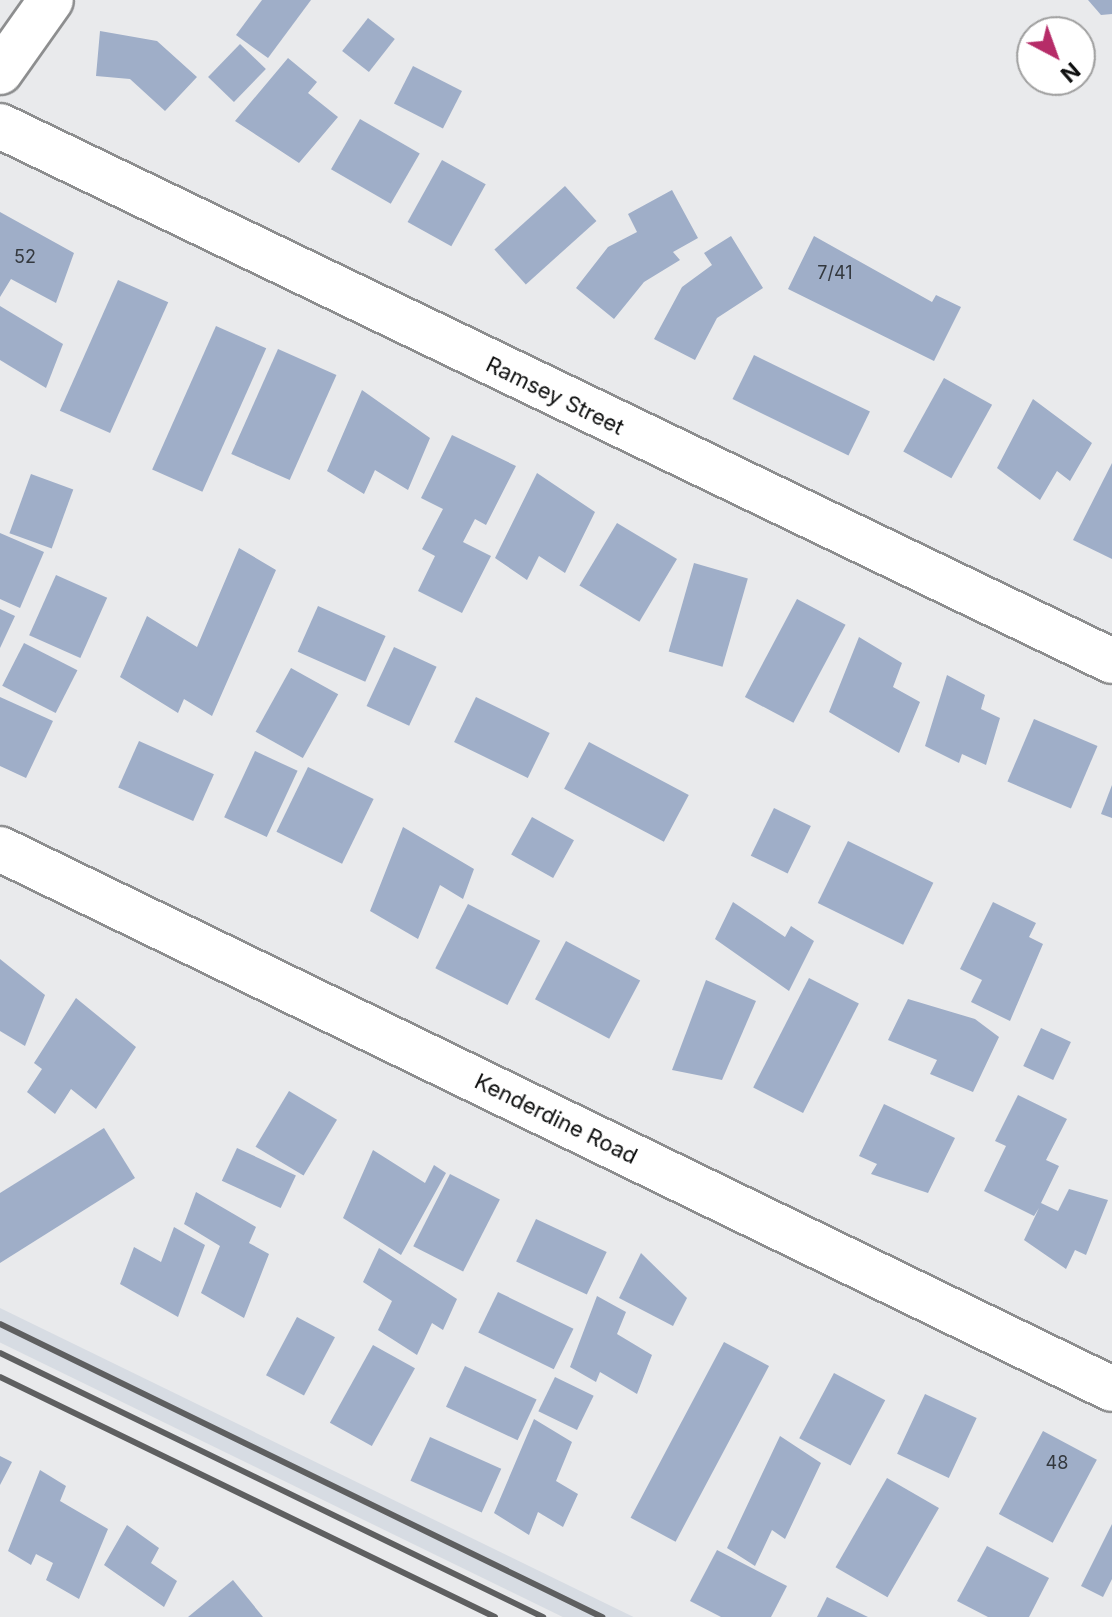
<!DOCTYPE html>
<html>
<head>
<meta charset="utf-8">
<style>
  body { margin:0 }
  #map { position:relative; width:1112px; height:1617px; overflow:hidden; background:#e9eaec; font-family:Inter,sans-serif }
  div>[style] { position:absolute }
  .built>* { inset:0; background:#d7dce3; transform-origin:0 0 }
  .building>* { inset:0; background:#9faec8; transform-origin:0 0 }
  .roads { filter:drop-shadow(2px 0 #8d8e8f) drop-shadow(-2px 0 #8d8e8f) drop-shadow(0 2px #8d8e8f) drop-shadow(0 -2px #8d8e8f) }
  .minor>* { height:44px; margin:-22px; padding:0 22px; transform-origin:22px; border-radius:22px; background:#fff }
  .rail>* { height:6px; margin:-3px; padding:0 3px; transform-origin:3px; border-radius:3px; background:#5e5f60 }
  span { translate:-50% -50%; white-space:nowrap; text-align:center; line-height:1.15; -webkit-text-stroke:6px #fff; paint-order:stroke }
  .number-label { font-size:18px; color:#33383e }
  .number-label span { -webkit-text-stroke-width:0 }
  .street-label { font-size:22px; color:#0f1010 }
  .north { position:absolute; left:1016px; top:16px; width:80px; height:80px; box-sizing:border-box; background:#fff; border:2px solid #9f9f9f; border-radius:50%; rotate:139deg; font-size:22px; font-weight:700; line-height:32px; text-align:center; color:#0f1010 }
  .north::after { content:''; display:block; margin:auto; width:28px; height:36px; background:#b62c68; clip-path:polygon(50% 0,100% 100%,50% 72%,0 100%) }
</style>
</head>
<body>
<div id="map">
  <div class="built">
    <div style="left:0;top:1308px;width:705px;height:31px;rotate:26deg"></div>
  </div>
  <div class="building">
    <div style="clip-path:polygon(262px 0,311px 0,268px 58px,236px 35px)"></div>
    <div style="clip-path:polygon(1088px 0,1112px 0,1112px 14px,1101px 15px)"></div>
    <div style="left:368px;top:18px;width:34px;height:42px;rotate:38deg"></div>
    <div style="clip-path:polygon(100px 31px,157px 41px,197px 77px,165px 111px,130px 79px,96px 76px)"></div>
    <div style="left:240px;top:44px;width:36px;height:46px;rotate:44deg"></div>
    <div style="clip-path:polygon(288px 58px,317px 82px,308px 93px,338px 117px,299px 163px,235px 121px)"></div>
    <div style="left:413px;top:66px;width:55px;height:42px;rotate:27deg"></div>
    <div style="left:360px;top:119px;width:69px;height:58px;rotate:30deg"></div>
    <div style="left:442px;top:160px;width:50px;height:71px;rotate:29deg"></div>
    <div style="left:565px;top:186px;width:47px;height:95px;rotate:48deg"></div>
    <div style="clip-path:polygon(672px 190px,698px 238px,673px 252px,680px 260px,644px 282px,614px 319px,576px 288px,608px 247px,637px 232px,628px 214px)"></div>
    <div style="clip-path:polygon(0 212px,74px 253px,56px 303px,11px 279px,0 297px)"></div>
    <div style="clip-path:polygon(731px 236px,763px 288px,717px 318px,695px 360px,654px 339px,682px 287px,712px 265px,704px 253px)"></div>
    <div style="clip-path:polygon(814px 236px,932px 302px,936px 295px,961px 307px,934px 361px,788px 289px)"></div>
    <div style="left:118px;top:280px;width:55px;height:143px;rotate:24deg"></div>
    <div style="clip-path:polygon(0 306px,63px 344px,46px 388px,0 360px)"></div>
    <div style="left:216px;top:326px;width:55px;height:157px;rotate:24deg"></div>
    <div style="left:278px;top:349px;width:64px;height:115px;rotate:24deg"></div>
    <div style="left:754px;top:355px;width:129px;height:49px;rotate:26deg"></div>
    <div style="left:944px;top:378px;width:55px;height:84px;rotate:29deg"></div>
    <div style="clip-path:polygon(362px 390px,430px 438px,408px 490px,375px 470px,364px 494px,327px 471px)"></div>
    <div style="clip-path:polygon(1033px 399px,1092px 443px,1070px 481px,1057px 471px,1040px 500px,997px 468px)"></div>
    <div style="clip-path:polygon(452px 435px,516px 466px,486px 525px,475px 519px,463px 542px,491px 556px,462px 613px,418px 591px,435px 556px,422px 549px,443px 509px,421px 498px)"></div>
    <div style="clip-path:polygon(1112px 463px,1112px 559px,1073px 540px)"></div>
    <div style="clip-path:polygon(537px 473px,595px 512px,565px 573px,539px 556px,527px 580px,495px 558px)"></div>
    <div style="left:31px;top:474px;width:45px;height:63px;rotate:20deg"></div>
    <div style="left:617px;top:523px;width:70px;height:73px;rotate:31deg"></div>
    <div style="clip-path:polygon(0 533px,44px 552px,20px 608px,0 599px)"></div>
    <div style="clip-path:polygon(239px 548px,276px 570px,212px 716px,184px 699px,178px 713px,120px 677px,147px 616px,197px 647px)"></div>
    <div style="left:694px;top:563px;width:56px;height:92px;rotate:16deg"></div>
    <div style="left:56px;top:575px;width:56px;height:66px;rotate:24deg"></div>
    <div style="left:797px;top:599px;width:55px;height:111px;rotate:28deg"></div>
    <div style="left:318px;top:606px;width:74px;height:50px;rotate:24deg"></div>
    <div style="clip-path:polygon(0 609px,15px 616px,0 648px)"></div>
    <div style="clip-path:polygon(859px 637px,902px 663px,893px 687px,920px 702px,899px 753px,829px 712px)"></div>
    <div style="left:24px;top:643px;width:60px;height:48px;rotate:27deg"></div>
    <div style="left:394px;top:647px;width:47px;height:65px;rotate:25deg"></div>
    <div style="left:291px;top:668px;width:54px;height:73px;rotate:29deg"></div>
    <div style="clip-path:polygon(947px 675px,985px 695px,981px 709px,1000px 718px,986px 765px,962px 754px,959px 763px,925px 746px)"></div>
    <div style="clip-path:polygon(0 697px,53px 721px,26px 778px,0 766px)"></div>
    <div style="left:476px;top:697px;width:82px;height:50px;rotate:26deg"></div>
    <div style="left:1034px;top:719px;width:69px;height:68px;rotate:23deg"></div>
    <div style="left:139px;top:741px;width:82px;height:51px;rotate:24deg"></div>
    <div style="left:589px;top:742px;width:113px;height:53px;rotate:28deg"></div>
    <div style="left:255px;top:751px;width:47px;height:73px;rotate:25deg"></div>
    <div style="left:308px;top:767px;width:73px;height:72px;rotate:26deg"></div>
    <div style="clip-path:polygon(1112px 785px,1112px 818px,1101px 814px)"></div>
    <div style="left:774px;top:808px;width:41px;height:53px;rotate:26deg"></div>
    <div style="left:532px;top:817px;width:48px;height:43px;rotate:29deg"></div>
    <div style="clip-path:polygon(403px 827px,474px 869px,463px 899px,440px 885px,418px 939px,370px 911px)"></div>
    <div style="left:848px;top:841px;width:95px;height:69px;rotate:26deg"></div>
    <div style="clip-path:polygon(733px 902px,785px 937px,791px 926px,814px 941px,789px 991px,715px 939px)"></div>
    <div style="clip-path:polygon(993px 902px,1036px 923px,1029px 937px,1043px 944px,1010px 1021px,971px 1002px,982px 980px,960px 969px)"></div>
    <div style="left:468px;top:904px;width:81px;height:72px;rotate:27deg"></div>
    <div style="left:566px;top:941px;width:84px;height:66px;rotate:28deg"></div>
    <div style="clip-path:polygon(0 959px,45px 995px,25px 1046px,0 1031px)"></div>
    <div style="left:809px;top:978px;width:56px;height:123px;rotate:27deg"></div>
    <div style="clip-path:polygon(706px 980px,756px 1001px,722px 1080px,672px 1070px)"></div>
    <div style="clip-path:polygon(76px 998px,136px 1047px,96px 1109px,71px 1089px,55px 1114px,27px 1092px,42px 1069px,34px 1063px)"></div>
    <div style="clip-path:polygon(908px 999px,975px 1019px,999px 1037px,973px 1092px,930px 1074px,937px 1060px,888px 1040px)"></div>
    <div style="left:1041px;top:1028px;width:33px;height:42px;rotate:25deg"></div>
    <div style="left:289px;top:1091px;width:56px;height:65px;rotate:31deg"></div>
    <div style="clip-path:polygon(1018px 1095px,1067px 1119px,1046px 1160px,1059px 1166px,1041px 1203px,1058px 1211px,1069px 1189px,1108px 1200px,1086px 1255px,1075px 1250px,1066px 1269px,1024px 1240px,1039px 1208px,1034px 1216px,984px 1191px,1006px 1146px,995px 1141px)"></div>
    <div style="clip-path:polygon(884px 1104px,955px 1138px,928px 1193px,871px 1174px,877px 1164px,859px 1156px)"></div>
    <div style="clip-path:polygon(104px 1128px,135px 1178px,0 1263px,0 1193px)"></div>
    <div style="left:237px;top:1148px;width:65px;height:36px;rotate:25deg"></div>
    <div style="clip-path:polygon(373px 1150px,425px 1183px,434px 1165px,446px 1173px,401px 1255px,343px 1218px)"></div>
    <div style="left:450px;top:1174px;width:56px;height:81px;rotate:27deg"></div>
    <div style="clip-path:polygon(196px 1192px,256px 1227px,249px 1243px,269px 1254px,244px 1318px,201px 1293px,220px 1246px,184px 1224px)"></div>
    <div style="left:536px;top:1219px;width:78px;height:47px;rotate:25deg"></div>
    <div style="clip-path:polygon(174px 1227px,205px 1245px,178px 1317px,120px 1284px,134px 1247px,161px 1262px)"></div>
    <div style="clip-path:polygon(379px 1248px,457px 1299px,443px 1330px,432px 1323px,417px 1355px,378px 1330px,392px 1301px,363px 1282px)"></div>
    <div style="clip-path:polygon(641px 1253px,687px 1298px,673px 1326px,619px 1298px)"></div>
    <div style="left:498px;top:1292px;width:84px;height:45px;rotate:26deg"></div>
    <div style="clip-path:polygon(597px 1296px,626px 1312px,617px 1334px,652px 1355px,637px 1394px,600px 1372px,596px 1382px,570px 1367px)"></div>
    <div style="left:297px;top:1317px;width:43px;height:66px;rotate:28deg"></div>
    <div style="left:724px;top:1342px;width:51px;height:199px;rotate:28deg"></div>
    <div style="left:373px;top:1345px;width:48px;height:89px;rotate:29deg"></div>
    <div style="left:465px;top:1366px;width:79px;height:45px;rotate:25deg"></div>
    <div style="left:834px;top:1373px;width:58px;height:74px;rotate:28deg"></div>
    <div style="left:555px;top:1377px;width:43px;height:38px;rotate:26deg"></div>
    <div style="left:925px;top:1394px;width:57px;height:66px;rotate:25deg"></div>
    <div style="clip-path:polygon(534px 1419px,572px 1442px,556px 1481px,578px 1494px,563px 1527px,538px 1512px,529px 1535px,494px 1513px)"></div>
    <div style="left:1043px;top:1431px;width:61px;height:94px;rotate:28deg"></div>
    <div style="clip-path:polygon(780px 1436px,821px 1463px,785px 1539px,772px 1530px,755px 1566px,727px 1548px)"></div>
    <div style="left:430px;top:1437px;width:78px;height:48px;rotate:24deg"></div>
    <div style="clip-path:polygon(0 1456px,12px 1462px,0 1485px)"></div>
    <div style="clip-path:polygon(40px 1470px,66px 1486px,60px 1501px,108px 1529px,79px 1599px,46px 1580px,53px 1563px,36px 1554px,31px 1565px,8px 1551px)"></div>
    <div style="left:887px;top:1478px;width:60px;height:103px;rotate:30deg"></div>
    <div style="clip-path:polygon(1112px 1524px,1112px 1579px,1103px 1597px,1081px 1586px)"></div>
    <div style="clip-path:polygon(127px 1525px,159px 1548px,151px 1563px,177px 1581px,164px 1607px,104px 1565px)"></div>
    <div style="clip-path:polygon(987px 1546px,1049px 1578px,1029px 1617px,988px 1617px,957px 1601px)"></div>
    <div style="clip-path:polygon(717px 1550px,787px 1586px,771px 1617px,721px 1617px,690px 1601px)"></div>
    <div style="clip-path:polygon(233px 1580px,263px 1617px,188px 1617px)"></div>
    <div style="clip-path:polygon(827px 1597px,868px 1617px,817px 1617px)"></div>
  </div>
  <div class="roads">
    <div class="minor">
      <div style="left:0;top:72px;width:88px;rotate:-54.7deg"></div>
      <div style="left:0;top:126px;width:1234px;rotate:25.69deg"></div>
      <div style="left:0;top:849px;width:1236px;rotate:25.9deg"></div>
    </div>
  </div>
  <div class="rail">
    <div style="left:0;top:1324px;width:670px;rotate:25.95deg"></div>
    <div style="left:0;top:1353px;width:604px;rotate:25.93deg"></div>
    <div style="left:0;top:1377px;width:550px;rotate:25.87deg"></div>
  </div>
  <div class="number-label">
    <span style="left:25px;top:257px">52</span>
    <span style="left:835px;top:273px">7/41</span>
    <span style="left:1057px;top:1463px">48</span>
  </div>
  <div class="street-label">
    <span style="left:555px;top:396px;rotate:26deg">Ramsey Street</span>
    <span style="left:556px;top:1119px;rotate:26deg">Kenderdine Road</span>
  </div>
  <div class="north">N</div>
</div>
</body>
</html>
